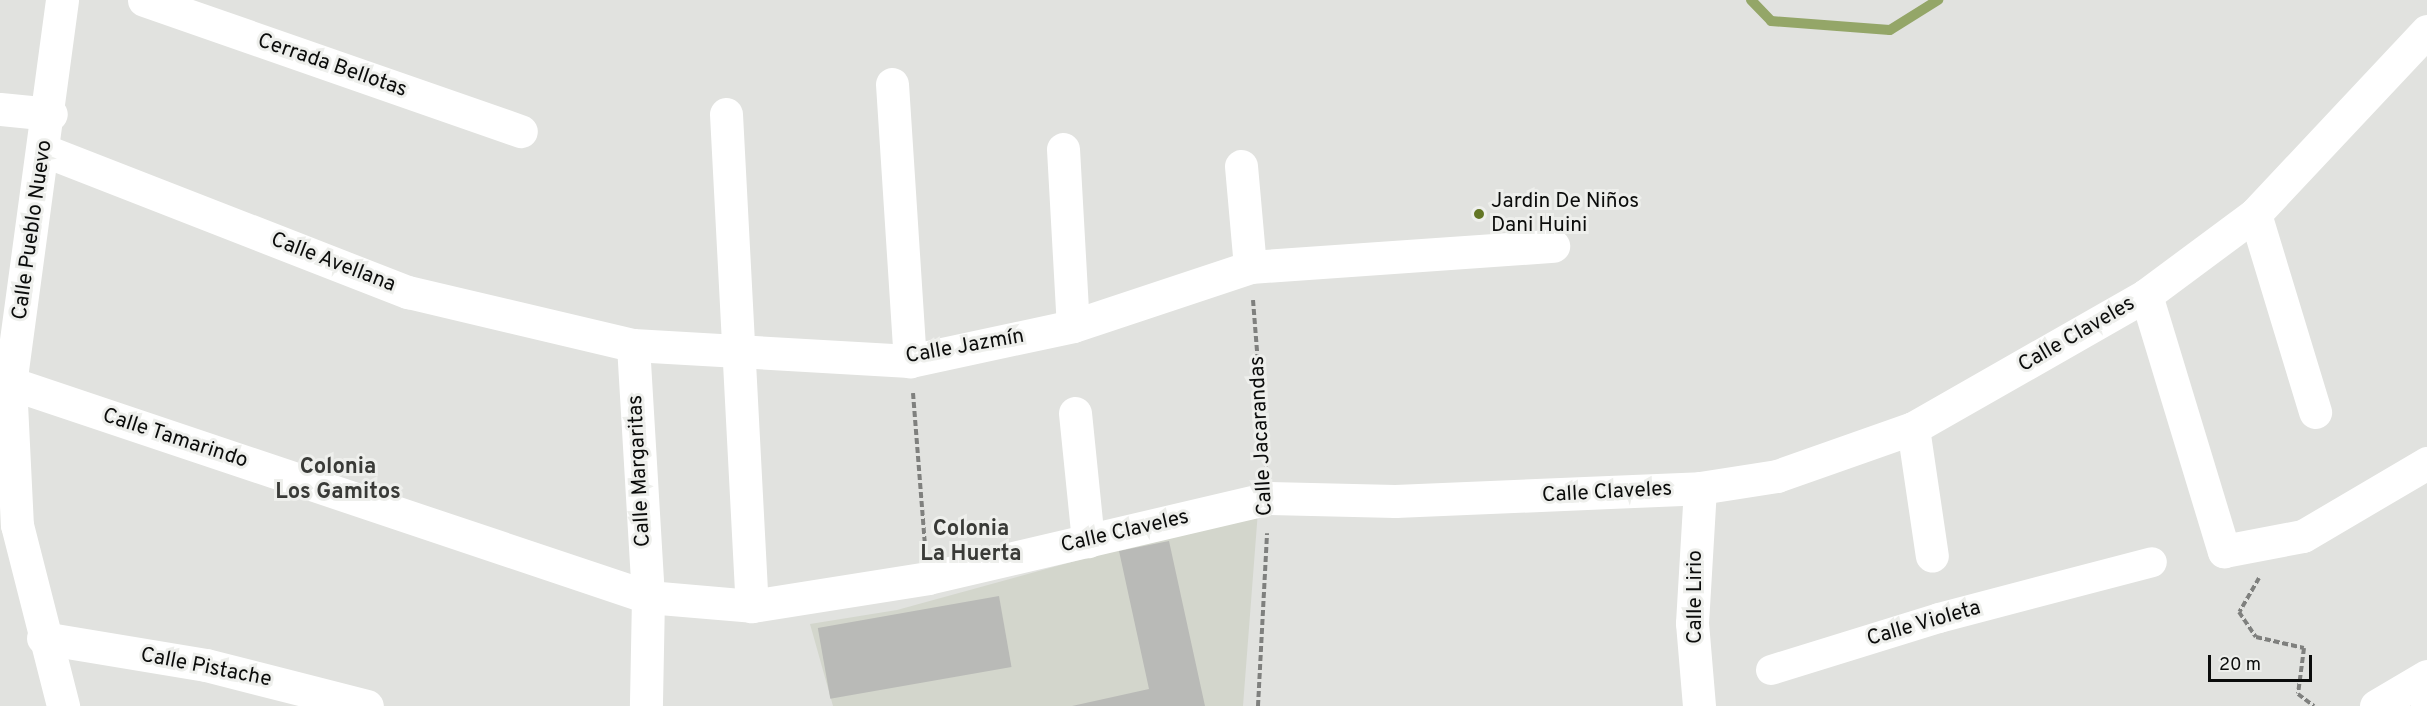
<!DOCTYPE html>
<html>
<head>
<meta charset="utf-8">
<style>
  body { margin:0 }
  #map { position:relative; width:2427px; height:706px; overflow:hidden; background:#e1e2df; font-family:Overpass,sans-serif }
  div>[style] { position:absolute }
  .built>* { inset:0; background:#d3d6cc }
  .stream>* { height:10px; margin:-5px; padding:0 5px; transform-origin:5px; border-radius:5px; background:#94a668 }
  .building>* { inset:0; background:#b9bab7; transform-origin:0 0 }
  .path>* { height:4px; margin-top:-2px; transform-origin:0; background:repeating-linear-gradient(90deg,#7f807e 0 6px,transparent 0 9px) }
  .pedestrian>* { height:30px; margin:-15px; padding:0 15px; transform-origin:15px; border-radius:15px; background:#fff }
  .minor>* { height:33px; margin:-16.5px; padding:0 16.5px; transform-origin:16.5px; border-radius:16.5px; background:#fff }
  .dots>* { width:16px; height:16px; translate:-50% -50%; box-sizing:border-box; border:3px solid #eeefec; border-radius:50% }
  span { translate:-50% -50%; white-space:nowrap; text-align:center; line-height:1.15; -webkit-text-stroke:6px #eeefec; paint-order:stroke }
  .street-label { font-size:21px; color:#0b0c0b }
  .poi-label { font-size:21px; color:#0b0c0b }
  .left { translate:0 -50%; text-align:left }
  .neighbourhood-label { font-size:22px; color:#393a37; font-weight:700 }
  .scale { position:absolute; left:2208px; top:655px; width:104px; height:27px; box-sizing:border-box; border:3px solid #0b0c0b; border-top:0; padding-left:8px; font-size:18px; line-height:21px; white-space:nowrap; color:#0b0c0b; -webkit-text-stroke:4px #eeefec; paint-order:stroke }
</style>
</head>
<body>
<div id="map">
  <div class="built">
    <div style="clip-path:polygon(1258px 511px,1243px 706px,833px 706px,810px 624px,897px 610px)"></div>
  </div>
  <div class="stream">
    <div style="left:1751px;top:0;width:29px;rotate:46deg"></div>
    <div style="left:1771px;top:21px;width:119px;rotate:4.3deg"></div>
    <div style="left:1890px;top:30px;width:57px;rotate:-32deg"></div>
  </div>
  <div class="building">
    <div style="clip-path:polygon(1169px 541px,1205px 706px,1072px 706px,1149px 689px,1119px 551px)"></div>
    <div style="left:999px;top:596px;width:72px;height:184px;rotate:80deg"></div>
  </div>
  <div class="path">
    <div style="left:1253px;top:300px;width:167px;rotate:85.5deg"></div>
    <div style="left:913px;top:393px;width:151px;rotate:85.5deg"></div>
    <div style="left:2259px;top:578px;width:39px;rotate:120deg"></div>
    <div style="left:2239px;top:612px;width:30px;rotate:56deg"></div>
    <div style="left:2256px;top:637px;width:49px;rotate:12.9deg"></div>
    <div style="left:2304px;top:648px;width:46px;rotate:97.4deg"></div>
    <div style="left:2298px;top:694px;width:20px;rotate:37deg"></div>
    <div style="left:1258px;top:706px;width:173px;rotate:-87deg"></div>
  </div>
  <div class="pedestrian">
    <div style="left:1771px;top:670px;width:176px;rotate:-17.2deg"></div>
    <div style="left:1939px;top:618px;width:220px;rotate:-14.7deg"></div>
  </div>
  <div class="minor">
    <div style="left:62px;top:0;width:387px;rotate:97.7deg"></div>
    <div style="left:10px;top:383px;width:142px;rotate:87.2deg"></div>
    <div style="left:17px;top:525px;width:187px;rotate:75.7deg"></div>
    <div style="left:144px;top:0;width:399px;rotate:19.2deg"></div>
    <div style="left:892px;top:84px;width:278px;rotate:86.3deg"></div>
    <div style="left:0;top:109px;width:51px;rotate:5.6deg"></div>
    <div style="left:726px;top:114px;width:493px;rotate:87deg"></div>
    <div style="left:1063px;top:149px;width:177px;rotate:86.8deg"></div>
    <div style="left:43px;top:150px;width:392px;rotate:21.3deg"></div>
    <div style="left:408px;top:292px;width:231px;rotate:13.3deg"></div>
    <div style="left:633px;top:345px;width:277px;rotate:3.3deg"></div>
    <div style="left:910px;top:361px;width:167px;rotate:-12.1deg"></div>
    <div style="left:1073px;top:326px;width:187px;rotate:-18.4deg"></div>
    <div style="left:1250px;top:267px;width:304px;rotate:-4deg"></div>
    <div style="left:1241px;top:166px;width:101px;rotate:84.9deg"></div>
    <div style="left:2255px;top:214px;width:207px;rotate:73.1deg"></div>
    <div style="left:2146px;top:295px;width:268px;rotate:73.1deg"></div>
    <div style="left:2224px;top:551px;width:80px;rotate:-10.8deg"></div>
    <div style="left:2303px;top:536px;width:144px;rotate:-30.5deg"></div>
    <div style="left:633px;top:345px;width:252px;rotate:86.6deg"></div>
    <div style="left:648px;top:597px;width:109px;rotate:91.1deg"></div>
    <div style="left:10px;top:383px;width:673px;rotate:18.54deg"></div>
    <div style="left:648px;top:597px;width:104px;rotate:4.9deg"></div>
    <div style="left:752px;top:606px;width:178px;rotate:-9deg"></div>
    <div style="left:928px;top:578px;width:350px;rotate:-13.2deg"></div>
    <div style="left:1269px;top:498px;width:126px;rotate:1.4deg"></div>
    <div style="left:1395px;top:501px;width:305px;rotate:-2.4deg"></div>
    <div style="left:1700px;top:488px;width:78px;rotate:-8.9deg"></div>
    <div style="left:1777px;top:476px;width:144px;rotate:-19.4deg"></div>
    <div style="left:1913px;top:428px;width:268px;rotate:-29.7deg"></div>
    <div style="left:2146px;top:295px;width:136px;rotate:-36.6deg"></div>
    <div style="left:2255px;top:214px;width:251px;rotate:-46.8deg"></div>
    <div style="left:1075px;top:413px;width:129px;rotate:84.2deg"></div>
    <div style="left:1913px;top:428px;width:129px;rotate:81.6deg"></div>
    <div style="left:43px;top:638px;width:165px;rotate:9.4deg"></div>
    <div style="left:206px;top:665px;width:166px;rotate:14.3deg"></div>
    <div style="left:1699px;top:706px;width:83px;rotate:-94.8deg"></div>
    <div style="left:1692px;top:623px;width:135px;rotate:-86.6deg"></div>
    <div style="left:2376px;top:706px;width:59px;rotate:-30.5deg"></div>
    <div style="left:2427px;top:706px;width:1px;rotate:-90deg"></div>
  </div>
  <div class="dots">
    <div style="left:1479px;top:214px;background:#637625"></div>
  </div>
  <div class="street-label">
    <span style="left:332px;top:66px;rotate:19deg">Cerrada Bellotas</span>
    <span style="left:33px;top:230px;rotate:-82deg">Calle Pueblo Nuevo</span>
    <span style="left:333px;top:263px;rotate:21deg">Calle Avellana</span>
    <span style="left:2077px;top:335px;rotate:-30deg">Calle Claveles</span>
    <span style="left:965px;top:347px;rotate:-10deg">Calle Jazmín</span>
    <span style="left:1262px;top:436px;rotate:-93deg">Calle Jacarandas</span>
    <span style="left:175px;top:439px;rotate:18deg">Calle Tamarindo</span>
    <span style="left:640px;top:471px;rotate:-93deg">Calle Margaritas</span>
    <span style="left:1607px;top:493px;rotate:-3deg">Calle Claveles</span>
    <span style="left:1125px;top:532px;rotate:-13deg">Calle Claveles</span>
    <span style="left:1696px;top:597px;rotate:-90deg">Calle Lirio</span>
    <span style="left:1924px;top:624px;rotate:-16deg">Calle Violeta</span>
    <span style="left:206px;top:668px;rotate:11deg">Calle Pistache</span>
  </div>
  <div class="poi-label">
    <span class="left" style="left:1491px;top:214px">Jardin De Niños<br>Dani Huini</span>
  </div>
  <div class="neighbourhood-label">
    <span style="left:338px;top:480px">Colonia<br>Los Gamitos</span>
    <span style="left:971px;top:542px">Colonia<br>La Huerta</span>
  </div>
  <div class="scale">20 m</div>
</div>
</body>
</html>
